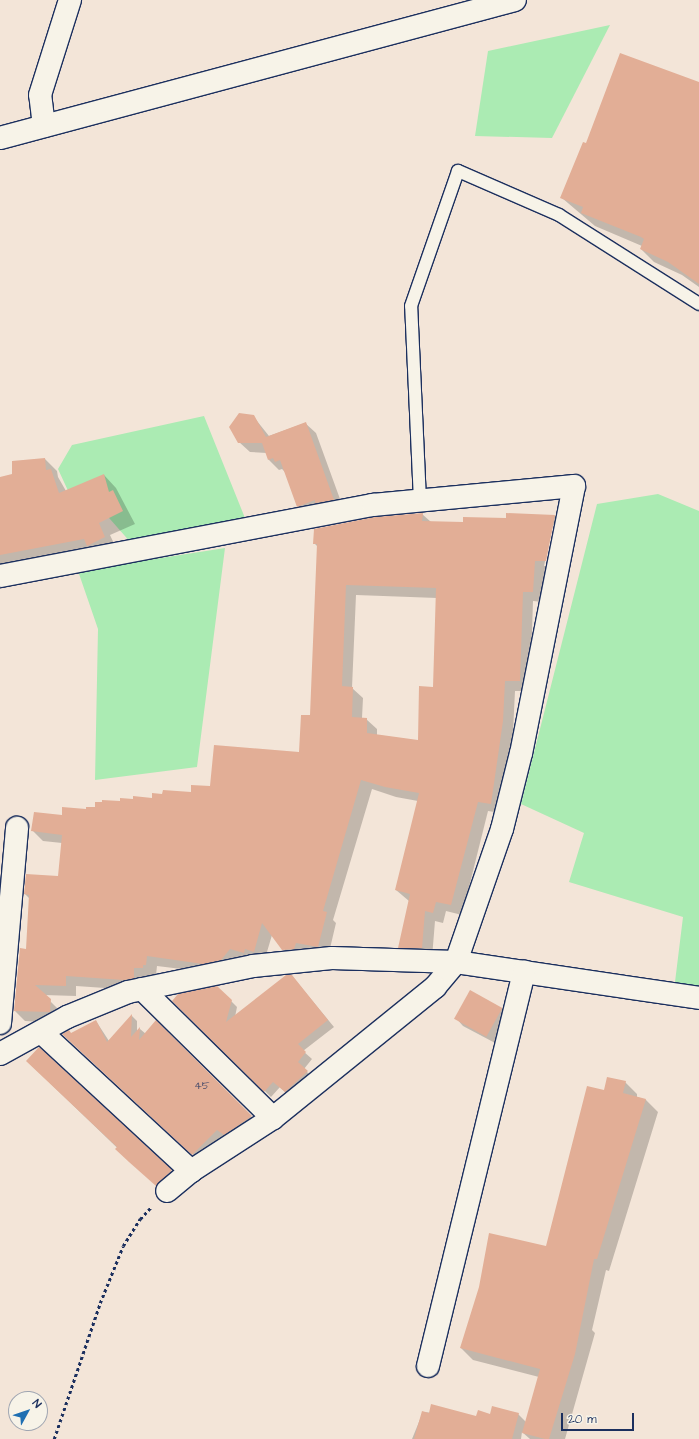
<!DOCTYPE html>
<html>
<head>
<meta charset="utf-8">
<style>
  body { margin:0 }
  #map { position:relative; width:699px; height:1439px; overflow:hidden; background:#f3e5d8; font-family:"Architects Daughter",sans-serif }
  div>[style] { position:absolute }
  .green>* { inset:0; background:#abebb3 }
  .shadow>* { inset:0; background:#0003 }
  .building>* { inset:0; background:#e2ae96; transform-origin:0 0 }
  .path>* { height:2.5px; margin-top:-1.25px; transform-origin:0; background:repeating-linear-gradient(90deg,#1b2f5e 0 3px,transparent 0 6px) }
  .roads { filter:drop-shadow(1px 0 #1b2f5e) drop-shadow(-1px 0 #1b2f5e) drop-shadow(0 1px #1b2f5e) drop-shadow(0 -1px #1b2f5e) }
  .service>* { height:12px; margin:-6px; padding:0 6px; transform-origin:6px; border-radius:6px; background:#f7f3e8 }
  .minor>* { height:22px; margin:-11px; padding:0 11px; transform-origin:11px; border-radius:11px; background:#f7f3e8 }
  .tertiary>* { height:22px; margin:-11px; padding:0 11px; transform-origin:11px; border-radius:11px; background:#f7f3e8 }
  span { translate:-50% -50%; white-space:nowrap; text-align:center; line-height:1.15; -webkit-text-stroke:3px #f7f3e8; paint-order:stroke }
  .number-label { font-size:11px; color:#4d4f6c }
  .number-label span { -webkit-text-stroke-width:0 }
  .north { position:absolute; left:8px; top:1391px; width:40px; height:40px; box-sizing:border-box; background:#f7f3e8; border:1px solid #9fa5b1; border-radius:50%; rotate:50deg; font-size:11px; font-weight:700; line-height:16px; text-align:center; color:#1b2f5e }
  .north::after { content:''; display:block; margin:auto; width:14px; height:18px; background:#1f6fb2; clip-path:polygon(50% 0,100% 100%,50% 72%,0 100%) }
  .scale { position:absolute; left:561px; top:1413px; width:73px; height:18px; box-sizing:border-box; border:2px solid #1b2f5e; border-top:0; padding-left:5px; font-size:12px; line-height:14px; white-space:nowrap; color:#1b2f5e; -webkit-text-stroke:3px #f7f3e8; paint-order:stroke }
</style>
</head>
<body>
<div id="map">
  <div class="green">
    <div style="clip-path:polygon(610px 25px,552px 138px,475px 136px,488px 51px)"></div>
    <div style="clip-path:polygon(204px 416px,247px 523px,132px 544px,95px 502px,70px 495px,58px 469px,72px 445px)"></div>
    <div style="clip-path:polygon(658px 494px,699px 511px,699px 987px,675px 982px,683px 917px,569px 882px,584px 833px,521px 804px,597px 504px)"></div>
    <div style="clip-path:polygon(225px 548px,197px 767px,95px 780px,98px 629px,78px 571px)"></div>
  </div>
  <div class="shadow">
    <div style="clip-path:polygon(699px 84px,699px 287px,682px 275px,654px 262px,641px 249px,642px 246px,595px 226px,562px 198px,587px 145px)"></div>
    <div style="clip-path:polygon(253px 416px,269px 436px,305px 423px,316px 433px,344px 510px,308px 516px,298px 506px,285px 472px,282px 469px,279px 470px,269px 460px,267px 453px,250px 452px,239px 442px)"></div>
    <div style="clip-path:polygon(45px 459px,57px 471px,58px 477px,66px 491px,104px 475px,116px 488px,135px 524px,110px 535px,117px 550px,0 570px,0 478px,13px 475px)"></div>
    <div style="clip-path:polygon(evenodd,422px 514px,431px 522px,464px 524px,507px 519px,507px 514px,555px 516px,565px 526px,556px 571px,545px 571px,543px 602px,533px 601px,530px 691px,515px 691px,513px 732px,501px 813px,488px 811px,462px 915px,446px 911px,443px 923px,435px 921px,432px 958px,410px 958px,400px 947px,409px 901px,396px 890px,418px 801px,396px 797px,372px 789px,333px 920px,336px 923px,328px 957px,294px 960px,272px 935px,264px 962px,214px 973px,157px 966px,156px 975px,153px 975px,153px 978px,134px 990px,76px 986px,76px 996px,44px 995px,60px 1011px,58px 1023px,25px 1021px,15px 1011px,27px 950px,30px 899px,25px 894px,59px 877px,62px 843px,43px 841px,33px 831px,63px 816px,121px 802px,153px 799px,163px 795px,192px 794px,300px 753px,311px 716px,318px 547px,314px 543px,422px 514px,553px 525px,555px 525px,546px 566px,544px 566px,553px 525px,422px 514px,356px 595px,437px 598px,434px 688px,419px 741px,377px 735px,377px 729px,366px 719px,362px 718px,363px 698px,352px 688px,356px 595px)"></div>
    <div style="clip-path:polygon(292px 976px,334px 1027px,303px 1051px,312px 1059px,304px 1069px,313px 1078px,291px 1098px,280px 1087px,271px 1097px,173px 1001px,217px 987px,237px 1007px,235px 1017px)"></div>
    <div style="clip-path:polygon(470px 992px,502px 1009px,509px 1016px,497px 1044px,463px 1026px,456px 1018px)"></div>
    <div style="clip-path:polygon(132px 1016px,137px 1021px,137px 1032px,140px 1029px,146px 1034px,156px 1022px,257px 1123px,231px 1140px,223px 1136px,199px 1160px,69px 1040px,71px 1034px,96px 1021px,109px 1041px)"></div>
    <div style="clip-path:polygon(39px 1048px,171px 1171px,176px 1176px,161px 1190px,27px 1061px)"></div>
    <div style="clip-path:polygon(625px 1082px,637px 1094px,637px 1097px,646px 1100px,658px 1112px,609px 1271px,606px 1270px,592px 1330px,595px 1333px,565px 1439px,530px 1439px,522px 1432px,521px 1439px,412px 1439px,423px 1412px,477px 1417px,518px 1414px,526px 1422px,539px 1377px,473px 1360px,461px 1348px,547px 1247px,605px 1091px)"></div>
  </div>
  <div class="building">
    <div style="clip-path:polygon(620px 53px,699px 82px,699px 284px,668px 262px,640px 249px,644px 239px,641px 237px,581px 213px,583px 207px,560px 198px,583px 142px,586px 143px)"></div>
    <div style="clip-path:polygon(239px 413px,254px 415px,266px 437px,306px 422px,334px 500px,315px 503px,315px 500px,297px 507px,280px 460px,275px 462px,273px 458px,268px 460px,262px 443px,238px 443px,229px 427px)"></div>
    <div style="clip-path:polygon(45px 458px,46px 470px,51px 469px,59px 493px,104px 474px,109px 492px,113px 490px,123px 511px,99px 523px,105px 537px,87px 546px,84px 539px,0 555px,0 477px,12px 474px,12px 461px)"></div>
    <div style="clip-path:polygon(evenodd,423px 513px,422px 521px,463px 522px,463px 517px,506px 518px,506px 513px,555px 515px,546px 561px,535px 561px,533px 592px,523px 592px,520px 681px,505px 681px,503px 721px,491px 804px,478px 802px,451px 905px,436px 902px,433px 913px,425px 911px,422px 948px,398px 948px,410px 894px,395px 890px,419px 793px,385px 787px,361px 780px,323px 911px,327px 912px,318px 947px,296px 943px,294px 949px,282px 950px,262px 923px,254px 952px,245px 949px,244px 953px,230px 949px,221px 960px,203px 964px,147px 956px,146px 965px,143px 965px,143px 968px,134px 968px,134px 978px,124px 980px,66px 976px,66px 986px,35px 985px,51px 999px,50px 1012px,14px 1011px,20px 948px,26px 949px,29px 895px,24px 894px,26px 874px,58px 876px,62px 835px,31px 831px,34px 812px,62px 815px,62px 807px,86px 809px,86px 807px,95px 807px,95px 802px,102px 802px,102px 800px,120px 801px,120px 798px,133px 799px,133px 796px,152px 798px,152px 793px,162px 794px,163px 790px,191px 792px,191px 785px,210px 786px,214px 745px,299px 752px,301px 715px,310px 715px,317px 544px,313px 544px,314px 529px,375px 517px,423px 513px,346px 585px,436px 588px,433px 687px,419px 686px,418px 740px,367px 733px,367px 718px,352px 717px,353px 687px,342px 686px,346px 585px)"></div>
    <div style="clip-path:polygon(286px 975px,292px 975px,328px 1020px,298px 1044px,306px 1052px,298px 1062px,308px 1071px,285px 1092px,273px 1082px,264px 1092px,172px 1001px,178px 994px,217px 986px,232px 1000px,226px 1022px)"></div>
    <div style="left:470px;top:990px;width:37px;height:33px;rotate:29deg"></div>
    <div style="clip-path:polygon(132px 1014px,131px 1037px,140px 1027px,139px 1040px,156px 1020px,252px 1116px,224px 1135px,217px 1130px,192px 1155px,62px 1034px,69px 1030px,71px 1033px,96px 1020px,107px 1042px)"></div>
    <div style="clip-path:polygon(39px 1047px,172px 1170px,156px 1186px,129px 1162px,115px 1149px,117px 1147px,26px 1061px)"></div>
    <div style="clip-path:polygon(607px 1077px,626px 1081px,623px 1093px,646px 1099px,597px 1259px,594px 1259px,575px 1354px,549px 1439px,545px 1439px,522px 1433px,540px 1369px,460px 1348px,479px 1287px,489px 1233px,546px 1246px,587px 1086px,604px 1090px)"></div>
    <div style="clip-path:polygon(431px 1404px,476px 1416px,478px 1410px,490px 1414px,492px 1406px,519px 1413px,512px 1439px,414px 1439px,422px 1411px,429px 1413px)"></div>
  </div>
  <div class="path">
    <div style="left:54px;top:1439px;width:144px;rotate:-71.3deg"></div>
    <div style="left:100px;top:1303px;width:61px;rotate:-68deg"></div>
    <div style="left:123px;top:1246px;width:32px;rotate:-58deg"></div>
    <div style="left:140px;top:1219px;width:16px;rotate:-47deg"></div>
  </div>
  <div class="roads">
    <div class="service">
      <div style="left:420px;top:501px;width:195px;rotate:-92.6deg"></div>
      <div style="left:411px;top:306px;width:143px;rotate:-70.8deg"></div>
      <div style="left:458px;top:171px;width:110px;rotate:23.5deg"></div>
      <div style="left:559px;top:215px;width:166px;rotate:32.4deg"></div>
    </div>
    <div class="minor">
      <div style="left:44px;top:126px;width:31px;rotate:-97deg"></div>
      <div style="left:40px;top:95px;width:100px;rotate:-72.5deg"></div>
      <div style="left:0;top:576px;width:380px;rotate:-10.8deg"></div>
      <div style="left:373px;top:505px;width:202px;rotate:-5.4deg"></div>
      <div style="left:574px;top:486px;width:272px;rotate:101.2deg"></div>
      <div style="left:521px;top:753px;width:78px;rotate:104deg"></div>
      <div style="left:502px;top:829px;width:141px;rotate:109.1deg"></div>
      <div style="left:456px;top:962px;width:33px;rotate:130deg"></div>
      <div style="left:435px;top:987px;width:208px;rotate:141deg"></div>
      <div style="left:273px;top:1118px;width:98px;rotate:147.1deg"></div>
      <div style="left:191px;top:1171px;width:31px;rotate:140deg"></div>
      <div style="left:142px;top:989px;width:184px;rotate:44.6deg"></div>
      <div style="left:0;top:1023px;width:196px;rotate:-85deg"></div>
      <div style="left:41px;top:1032px;width:205px;rotate:42.8deg"></div>
      <div style="left:0;top:1054px;width:77px;rotate:-28.9deg"></div>
      <div style="left:67px;top:1017px;width:66px;rotate:-22.3deg"></div>
      <div style="left:128px;top:992px;width:128px;rotate:-11.7deg"></div>
      <div style="left:253px;top:966px;width:79px;rotate:-5.8deg"></div>
      <div style="left:332px;top:958px;width:124px;rotate:1.8deg"></div>
      <div style="left:456px;top:962px;width:246px;rotate:8.4deg"></div>
      <div style="left:428px;top:1366px;width:406px;rotate:-76.3deg"></div>
    </div>
    <div class="tertiary">
      <div style="left:0;top:138px;width:533px;rotate:-15deg"></div>
    </div>
  </div>
  <div class="number-label">
    <span style="left:202px;top:1086px">45</span>
  </div>
  <div class="north">N</div>
  <div class="scale">20 m</div>
</div>
</body>
</html>
